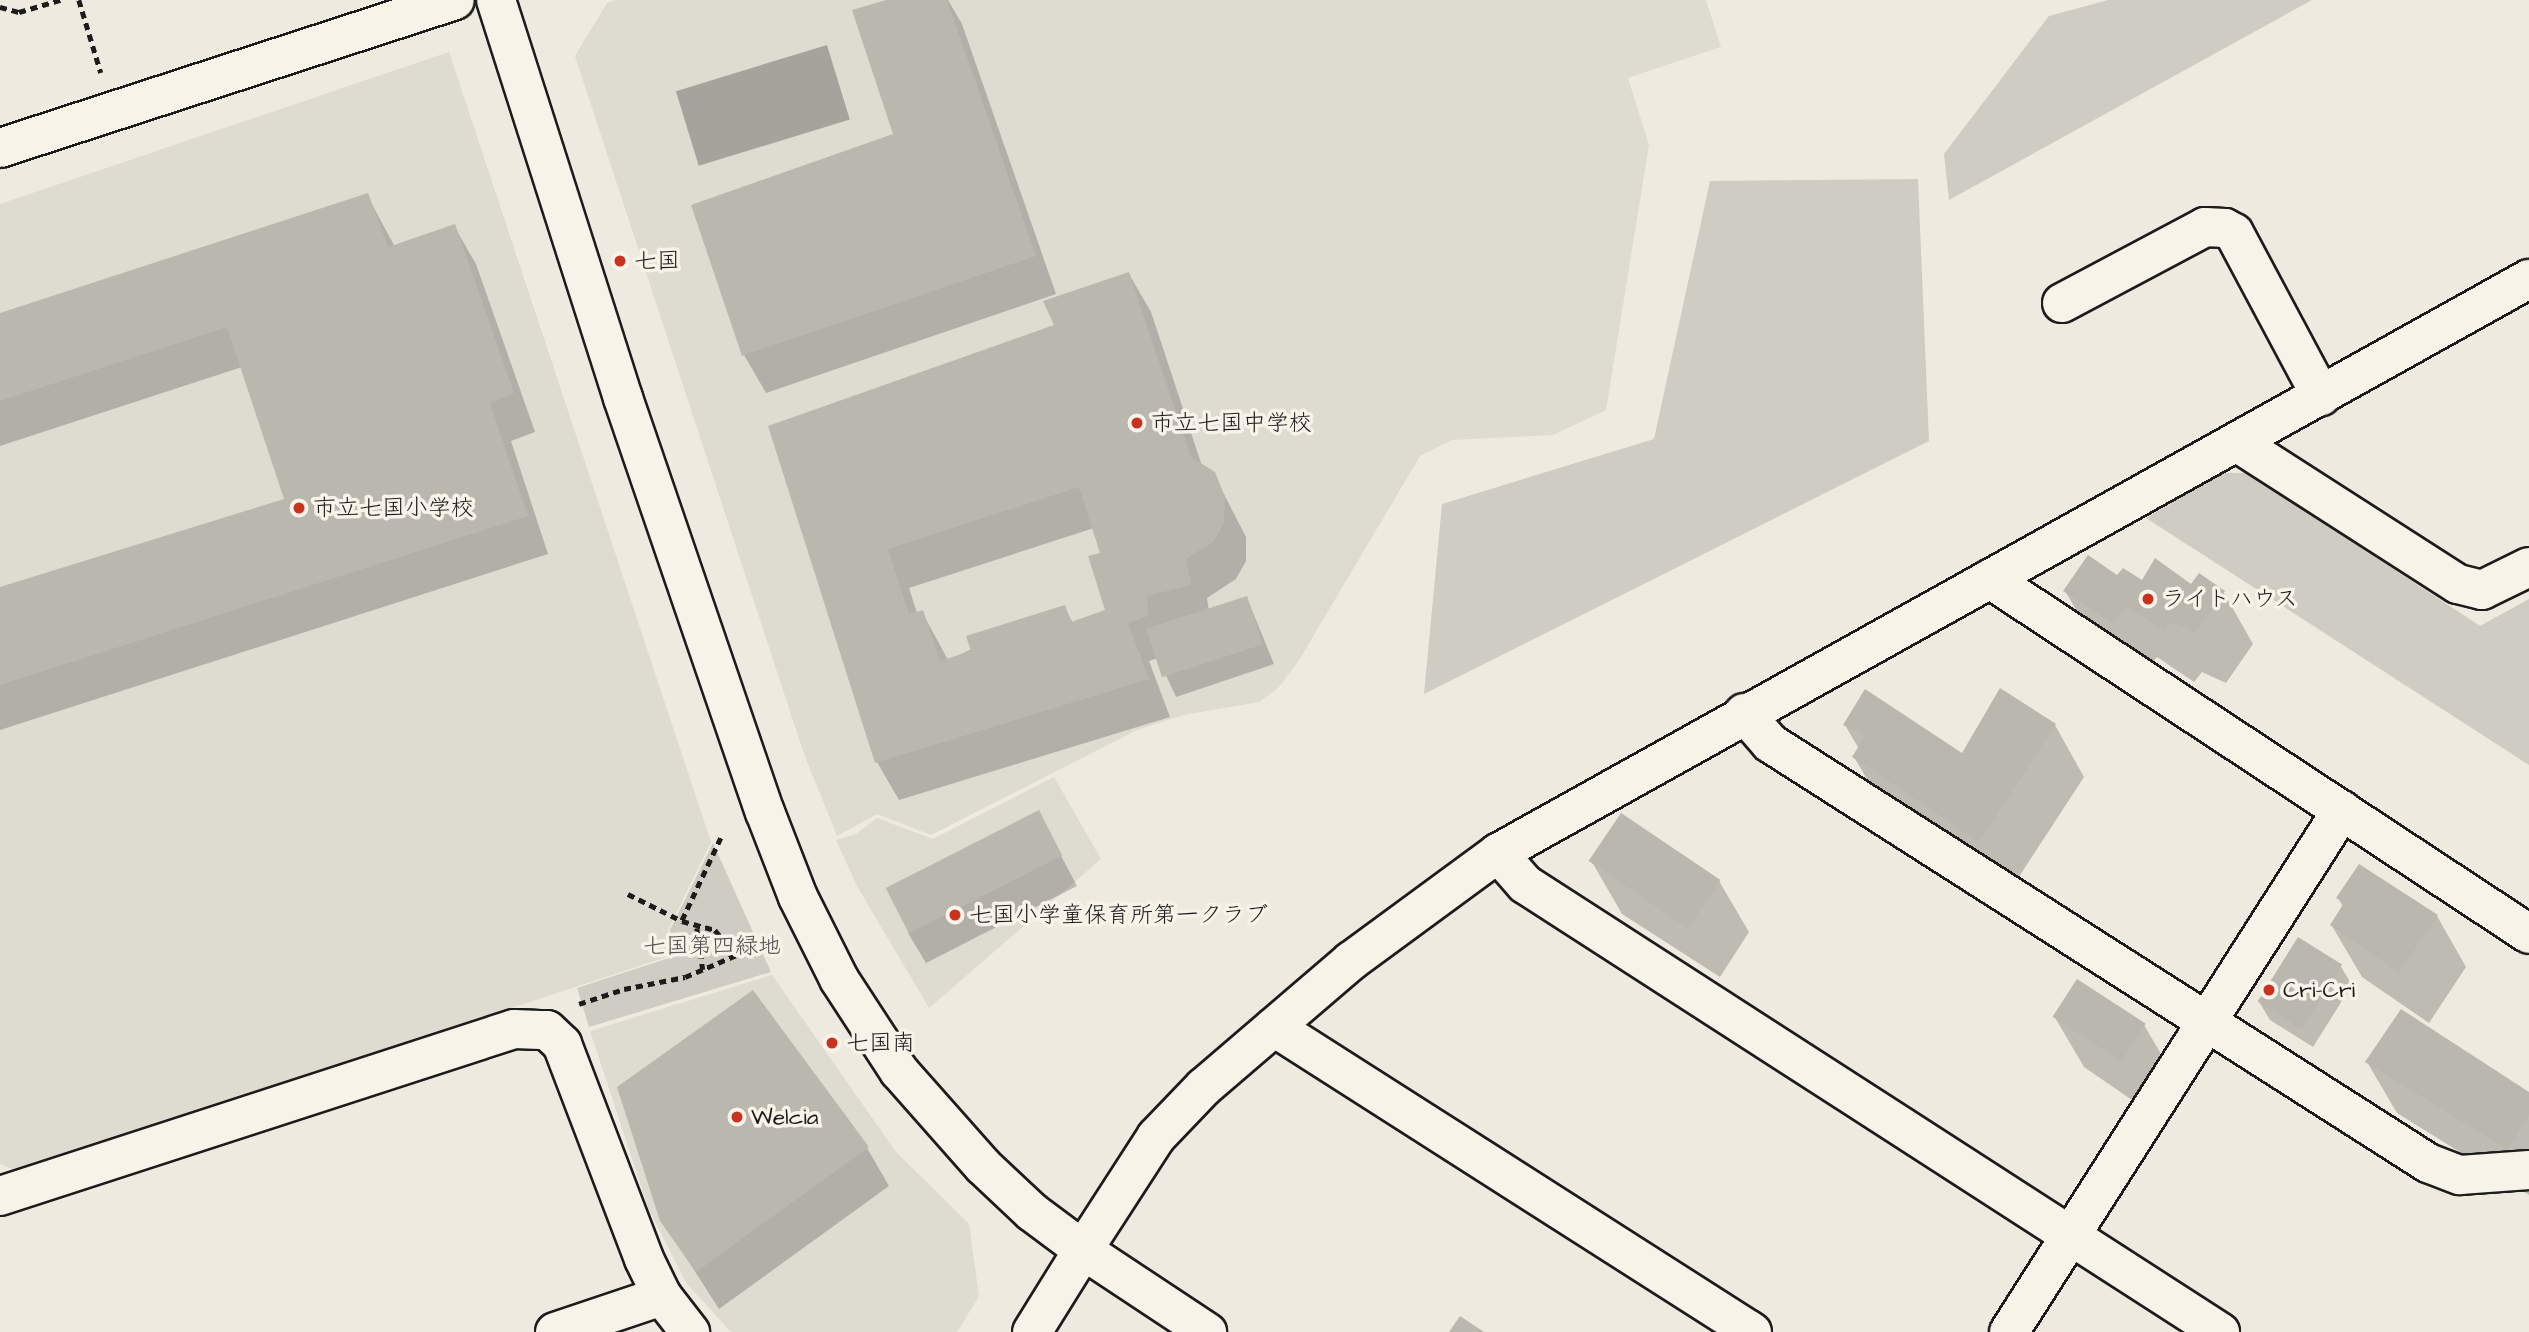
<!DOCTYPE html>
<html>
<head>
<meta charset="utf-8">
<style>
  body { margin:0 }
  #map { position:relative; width:2529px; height:1332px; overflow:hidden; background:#eeeae0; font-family:"Architects Daughter","Klee One",sans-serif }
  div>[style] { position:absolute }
  .built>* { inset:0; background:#dedbd1 }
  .green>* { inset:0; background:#cfccc3 }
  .water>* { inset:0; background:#a6a39d; transform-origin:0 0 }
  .shadow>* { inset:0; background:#0003 }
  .building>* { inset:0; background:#bab7af; transform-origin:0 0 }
  .path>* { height:4.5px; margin-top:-2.25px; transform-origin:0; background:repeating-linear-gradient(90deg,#1c1c1c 0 7px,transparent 0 12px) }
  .roads { filter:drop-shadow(2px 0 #1c1c1c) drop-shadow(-2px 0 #1c1c1c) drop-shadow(0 2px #1c1c1c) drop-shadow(0 -2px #1c1c1c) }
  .street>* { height:38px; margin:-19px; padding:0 19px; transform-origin:19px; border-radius:19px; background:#f7f3e8 }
  .secondary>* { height:38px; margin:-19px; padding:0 19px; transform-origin:19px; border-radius:19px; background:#f7f3e8 }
  .dots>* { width:19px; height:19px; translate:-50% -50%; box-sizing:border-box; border:4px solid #f7f3e8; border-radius:50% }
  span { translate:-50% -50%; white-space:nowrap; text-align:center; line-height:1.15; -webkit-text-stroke:7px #f7f3e8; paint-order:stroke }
  .poi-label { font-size:23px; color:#1c1c1c }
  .left { translate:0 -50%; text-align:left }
  .park-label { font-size:23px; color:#52514e }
</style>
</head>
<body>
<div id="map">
  <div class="built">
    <div style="clip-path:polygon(616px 0,1706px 0,1721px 47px,1628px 78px,1649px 145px,1606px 410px,1553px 435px,1452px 440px,1420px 456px,1298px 662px,1278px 688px,1259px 702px,1184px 715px,1137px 730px,931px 835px,877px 814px,837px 836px,804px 754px,575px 56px,607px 3px)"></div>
    <div style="clip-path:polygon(449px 52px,711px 842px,668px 930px,670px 956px,15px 1170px,0 1164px,0 204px)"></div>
    <div style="clip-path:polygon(1054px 777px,1101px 859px,929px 1008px,857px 886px,836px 840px,856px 834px,877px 818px,933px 839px)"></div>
    <div style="clip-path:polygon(772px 975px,896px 1152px,969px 1224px,979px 1296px,957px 1332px,731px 1332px,687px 1284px,649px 1210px,590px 1031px)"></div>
  </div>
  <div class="green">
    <div style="clip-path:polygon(2108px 0,2312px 0,1949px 200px,1944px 154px,2049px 16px)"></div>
    <div style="clip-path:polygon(1918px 179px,1929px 441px,1424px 694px,1442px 504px,1654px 439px,1710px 181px)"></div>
    <div style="clip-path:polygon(2222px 473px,2248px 473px,2480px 626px,2529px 599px,2529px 765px,2146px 518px)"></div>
    <div style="clip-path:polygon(713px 843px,771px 972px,589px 1027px,577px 988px,672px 957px,670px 930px)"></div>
  </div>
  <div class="water">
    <div style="left:827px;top:45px;width:78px;height:158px;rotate:73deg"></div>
  </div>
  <div class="shadow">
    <div style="clip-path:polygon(892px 0,948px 0,962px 24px,1056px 294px,766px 393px,744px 355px,895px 135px)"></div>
    <div style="clip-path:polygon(367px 195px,395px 247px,454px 226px,476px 264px,535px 432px,511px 441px,548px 554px,0 730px,0 589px,287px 501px,242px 367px,0 446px,0 315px)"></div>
    <div style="clip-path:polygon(evenodd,1129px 274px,1151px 312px,1202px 466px,1213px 473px,1246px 537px,1246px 561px,1236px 579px,1207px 598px,1209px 611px,1247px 598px,1274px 664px,1176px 697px,1158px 658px,1149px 661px,1170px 717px,899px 800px,877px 762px,770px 427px,1056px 326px,1129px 274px,1094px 528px,1102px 554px,1107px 611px,1073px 623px,1064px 607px,948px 660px,922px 612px,917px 613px,909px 588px,1094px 528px)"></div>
    <div style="clip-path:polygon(2117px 577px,2224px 593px,2253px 644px,2226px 683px,2202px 672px,2194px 682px,2157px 657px,2143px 673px,2095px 642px,2065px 591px)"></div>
    <div style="clip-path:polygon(1845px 725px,1962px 755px,2055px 725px,2084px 777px,2009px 892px,1884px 808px,1854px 757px,1859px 749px)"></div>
    <div style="clip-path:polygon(1038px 812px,1077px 886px,926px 963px,908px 933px)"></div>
    <div style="clip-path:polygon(1592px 862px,1719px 881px,1749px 932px,1720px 977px,1622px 914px)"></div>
    <div style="clip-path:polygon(2338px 898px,2437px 916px,2466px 967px,2429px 1023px,2362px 977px,2332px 926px,2343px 907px)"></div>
    <div style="clip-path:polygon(2340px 965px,2352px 985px,2313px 1047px,2270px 1020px,2258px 1000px)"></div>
    <div style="clip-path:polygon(2054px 1016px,2144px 1025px,2174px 1076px,2148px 1111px,2084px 1067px)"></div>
    <div style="clip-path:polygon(2367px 1062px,2529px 1094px,2529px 1195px,2397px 1113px)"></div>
    <div style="clip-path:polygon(867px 1148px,889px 1186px,719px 1309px,662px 1220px)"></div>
  </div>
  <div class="building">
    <div style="clip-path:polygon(886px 0,947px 0,1036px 256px,742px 356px,691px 205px,893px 134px,852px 10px)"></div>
    <div style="clip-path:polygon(368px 193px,388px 247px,455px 224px,514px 393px,490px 403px,528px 516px,0 685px,0 587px,284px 499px,227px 327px,0 401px,0 313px)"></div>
    <div style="clip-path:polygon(evenodd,1129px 272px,1191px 457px,1215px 472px,1225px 497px,1224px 522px,1214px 541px,1186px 559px,1191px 585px,1147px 596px,1148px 616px,1128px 623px,1149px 679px,875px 763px,768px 426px,1054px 325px,1043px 301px,1129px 272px,1079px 487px,1100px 553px,1088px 556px,1105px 610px,1071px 622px,1065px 605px,966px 636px,971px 651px,940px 661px,923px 610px,909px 614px,888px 549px,1079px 487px)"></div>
    <div style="clip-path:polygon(2088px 555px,2117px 575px,2123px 568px,2142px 580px,2155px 558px,2191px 584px,2199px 573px,2225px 591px,2196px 633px,2172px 622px,2164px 631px,2127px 607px,2113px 623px,2063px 591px)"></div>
    <div style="left:1247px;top:596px;width:51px;height:106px;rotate:72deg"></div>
    <div style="clip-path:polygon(2000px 688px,2056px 724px,1979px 842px,1852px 757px,1865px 736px,1843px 725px,1865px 689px,1962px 753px)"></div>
    <div style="left:1039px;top:810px;width:51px;height:172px;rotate:63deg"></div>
    <div style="left:1621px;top:813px;width:120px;height:58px;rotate:34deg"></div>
    <div style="clip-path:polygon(2359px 864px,2438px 915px,2399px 973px,2330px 925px,2344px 903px,2336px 898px)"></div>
    <div style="left:2298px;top:937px;width:52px;height:76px;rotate:32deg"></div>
    <div style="left:2077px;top:979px;width:82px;height:45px;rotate:33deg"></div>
    <div style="clip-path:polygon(753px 990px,869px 1147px,696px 1272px,660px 1221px,617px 1087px)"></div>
    <div style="clip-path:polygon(2401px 1009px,2529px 1092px,2529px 1114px,2507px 1149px,2365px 1062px)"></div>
    <div style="clip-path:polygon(1460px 1316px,1484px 1332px,1449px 1332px)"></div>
  </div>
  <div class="path">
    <div style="left:79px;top:0;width:76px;rotate:73.2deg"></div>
    <div style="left:0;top:7px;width:20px;rotate:15deg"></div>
    <div style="left:19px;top:12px;width:43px;rotate:-16.3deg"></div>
    <div style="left:721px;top:838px;width:92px;rotate:115.2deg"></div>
    <div style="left:682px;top:921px;width:34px;rotate:15deg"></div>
    <div style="left:715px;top:930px;width:33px;rotate:50deg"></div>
    <div style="left:628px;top:894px;width:60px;rotate:26.6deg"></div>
    <div style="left:697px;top:928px;width:42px;rotate:81.9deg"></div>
    <div style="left:579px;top:1004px;width:47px;rotate:-18.4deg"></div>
    <div style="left:624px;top:989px;width:62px;rotate:-11.1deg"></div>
    <div style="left:685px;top:977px;width:89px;rotate:-23.1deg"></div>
  </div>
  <div class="roads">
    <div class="street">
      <div style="left:0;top:148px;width:478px;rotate:-18deg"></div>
      <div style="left:2062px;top:303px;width:162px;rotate:-28deg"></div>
      <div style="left:2205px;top:227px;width:20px;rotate:3deg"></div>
      <div style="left:2225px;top:228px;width:10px;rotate:29deg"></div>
      <div style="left:2234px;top:233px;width:185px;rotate:61.9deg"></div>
      <div style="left:2238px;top:443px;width:261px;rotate:32.7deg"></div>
      <div style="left:2458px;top:584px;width:25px;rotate:14deg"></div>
      <div style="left:2482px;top:590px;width:52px;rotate:-26.1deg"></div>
      <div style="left:1990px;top:579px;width:645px;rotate:33.37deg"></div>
      <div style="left:1744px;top:713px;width:40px;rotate:49deg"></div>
      <div style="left:1770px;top:743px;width:781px;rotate:32.55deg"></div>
      <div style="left:2428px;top:1163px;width:34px;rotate:21deg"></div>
      <div style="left:2460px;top:1175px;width:69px;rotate:-4.1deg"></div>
      <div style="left:1498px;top:853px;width:41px;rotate:48.9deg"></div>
      <div style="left:1525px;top:884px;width:827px;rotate:32.81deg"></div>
      <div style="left:1274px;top:1027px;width:567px;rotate:32.54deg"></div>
      <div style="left:0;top:1196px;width:540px;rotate:-18deg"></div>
      <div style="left:514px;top:1029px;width:33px;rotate:2deg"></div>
      <div style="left:547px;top:1030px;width:21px;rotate:43deg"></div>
      <div style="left:562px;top:1044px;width:230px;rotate:69.1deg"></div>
      <div style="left:644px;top:1259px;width:41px;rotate:64.1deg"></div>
      <div style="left:662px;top:1296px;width:46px;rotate:52.1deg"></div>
      <div style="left:1083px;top:1250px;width:135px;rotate:-57.1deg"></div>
      <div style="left:1156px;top:1137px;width:69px;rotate:-46.2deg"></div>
      <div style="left:1204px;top:1087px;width:194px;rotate:-40.6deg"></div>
      <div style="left:1351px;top:961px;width:182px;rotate:-36.3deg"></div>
      <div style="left:1498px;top:853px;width:1180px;rotate:-29.11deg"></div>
      <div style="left:555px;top:1332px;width:113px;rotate:-18.6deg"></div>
      <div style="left:2009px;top:1332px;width:619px;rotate:-57.46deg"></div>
    </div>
    <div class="secondary">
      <div style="left:496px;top:0;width:418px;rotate:72.3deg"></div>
      <div style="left:623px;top:398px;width:438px;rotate:71.1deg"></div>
      <div style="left:765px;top:812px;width:91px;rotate:68.8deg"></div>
      <div style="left:798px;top:897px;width:92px;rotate:63.4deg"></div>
      <div style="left:839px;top:979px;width:110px;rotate:56.9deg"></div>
      <div style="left:899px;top:1071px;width:127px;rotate:48.5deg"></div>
      <div style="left:983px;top:1166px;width:67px;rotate:43.2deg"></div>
      <div style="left:1032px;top:1212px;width:64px;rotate:36.7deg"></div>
      <div style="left:1083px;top:1250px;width:149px;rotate:33.5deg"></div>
      <div style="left:1032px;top:1332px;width:97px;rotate:-58.1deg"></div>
    </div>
  </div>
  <div class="dots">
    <div style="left:620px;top:261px;background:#c8321e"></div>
    <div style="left:1137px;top:423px;background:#c8321e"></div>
    <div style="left:299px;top:508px;background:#c8321e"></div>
    <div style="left:2148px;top:599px;background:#c8321e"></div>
    <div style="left:955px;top:915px;background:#c8321e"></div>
    <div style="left:2269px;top:990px;background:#c8321e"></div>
    <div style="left:832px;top:1043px;background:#c8321e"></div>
    <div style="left:737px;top:1117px;background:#c8321e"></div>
  </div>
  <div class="poi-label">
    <span class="left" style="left:634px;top:261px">七国</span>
    <span class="left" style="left:1151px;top:423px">市立七国中学校</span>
    <span class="left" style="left:313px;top:508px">市立七国小学校</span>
    <span class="left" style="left:2162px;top:599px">ライトハウス</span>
    <span class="left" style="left:969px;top:915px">七国小学童保育所第一クラブ</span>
    <span class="left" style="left:2283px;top:990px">Cri-Cri</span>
    <span class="left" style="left:846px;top:1043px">七国南</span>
    <span class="left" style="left:751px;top:1117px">Welcia</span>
  </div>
  <div class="park-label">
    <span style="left:712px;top:946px">七国第四緑地</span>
  </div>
</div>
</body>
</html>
